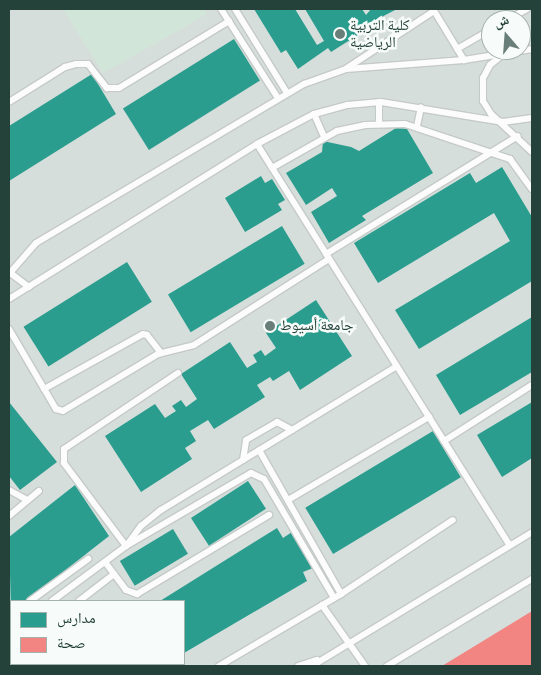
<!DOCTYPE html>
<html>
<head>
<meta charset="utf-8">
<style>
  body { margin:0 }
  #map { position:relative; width:541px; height:675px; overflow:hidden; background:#e8edeb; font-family:"Source Sans 3","Noto Naskh Arabic",sans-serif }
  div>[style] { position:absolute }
  .built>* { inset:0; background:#d6dedb }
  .green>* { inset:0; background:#d1e6d8 }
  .schools>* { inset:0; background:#2a9d8f; transform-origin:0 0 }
  .health>* { inset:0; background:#f28482 }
  .roads { filter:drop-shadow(1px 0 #c5cac8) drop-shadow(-1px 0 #c5cac8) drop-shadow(0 1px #c5cac8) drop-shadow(0 -1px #c5cac8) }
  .service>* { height:6px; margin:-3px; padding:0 3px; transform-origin:3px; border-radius:3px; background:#fcfcfc }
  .dots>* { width:14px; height:14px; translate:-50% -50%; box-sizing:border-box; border:2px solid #f7fbf9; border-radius:50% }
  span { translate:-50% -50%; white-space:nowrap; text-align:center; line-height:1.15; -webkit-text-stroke:5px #f7fbf9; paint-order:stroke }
  .poi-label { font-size:15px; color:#24423a }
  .left { translate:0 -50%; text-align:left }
  .frame { position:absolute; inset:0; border:10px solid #24423a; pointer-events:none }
  .legend { position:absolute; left:10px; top:600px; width:175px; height:65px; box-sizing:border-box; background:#f7fbf9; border:1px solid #a3b1ad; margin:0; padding:6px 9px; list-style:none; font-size:15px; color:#24423a }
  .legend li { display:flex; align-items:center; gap:10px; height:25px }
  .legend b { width:25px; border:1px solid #a3b1ad }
  .north { position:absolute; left:481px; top:10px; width:50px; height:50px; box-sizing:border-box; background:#f7fbf9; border:1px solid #a3b1ad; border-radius:50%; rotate:342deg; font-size:14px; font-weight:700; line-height:20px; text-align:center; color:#24423a }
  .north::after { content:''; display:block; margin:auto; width:18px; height:22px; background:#697e78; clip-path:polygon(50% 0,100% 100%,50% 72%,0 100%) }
</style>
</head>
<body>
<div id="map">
  <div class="built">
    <div style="clip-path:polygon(evenodd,9px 9px,532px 9px,532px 666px,9px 666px,9px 9px,491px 20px,521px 20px,521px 50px,491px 50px,491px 20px,9px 9px,11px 601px,184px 601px,184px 664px,11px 664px,11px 601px)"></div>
  </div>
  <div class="green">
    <div style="clip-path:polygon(63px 9px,204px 9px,207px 14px,103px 73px)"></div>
  </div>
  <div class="schools">
    <div style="clip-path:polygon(254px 9px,295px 9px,317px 45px,324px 41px,305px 9px,362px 9px,366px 15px,371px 9px,397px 9px,370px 23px,372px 26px,331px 52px,328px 48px,298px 69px,286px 50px,281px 53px)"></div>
    <div style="left:234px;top:39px;width:49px;height:131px;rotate:58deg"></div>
    <div style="clip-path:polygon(92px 74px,116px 114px,9px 181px,9px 126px)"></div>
    <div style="clip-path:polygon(396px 128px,407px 129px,433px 173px,362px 216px,366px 220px,329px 243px,311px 212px,337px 196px,332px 188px,306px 205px,286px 173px,322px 152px,323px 141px,351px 147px,359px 151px)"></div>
    <div style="clip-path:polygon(502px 167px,532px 217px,532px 281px,419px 349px,395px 310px,510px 241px,494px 213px,378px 283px,354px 243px,470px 173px,476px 183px)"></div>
    <div style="clip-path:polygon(261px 176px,265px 183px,272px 179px,285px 200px,278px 204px,282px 210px,245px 232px,225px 198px)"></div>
    <div style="left:282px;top:226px;width:44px;height:133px;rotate:59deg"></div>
    <div style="left:127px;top:262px;width:47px;height:122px;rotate:58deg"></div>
    <div style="clip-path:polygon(316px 300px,352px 356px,300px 390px,289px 371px,273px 381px,270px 377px,257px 385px,265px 397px,214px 429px,208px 420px,190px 431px,196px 441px,185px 448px,192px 459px,141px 492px,105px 436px,155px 404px,165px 418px,176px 411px,172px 406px,181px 400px,186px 407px,197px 399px,181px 374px,230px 342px,247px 368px,257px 362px,253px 355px,261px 350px,265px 356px,276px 348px,266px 333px)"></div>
    <div style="clip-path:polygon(532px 317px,532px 372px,460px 415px,436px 375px)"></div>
    <div style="clip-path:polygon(9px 402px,57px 462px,20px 490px,9px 476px)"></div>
    <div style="clip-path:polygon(532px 402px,532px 458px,502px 477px,477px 435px)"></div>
    <div style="left:433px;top:431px;width:54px;height:149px;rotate:59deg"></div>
    <div style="left:248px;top:481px;width:33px;height:68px;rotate:57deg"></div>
    <div style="clip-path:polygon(75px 485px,109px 536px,26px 601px,11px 601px,11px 611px,9px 537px)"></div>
    <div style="clip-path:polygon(277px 528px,283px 538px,292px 532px,313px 568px,303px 572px,307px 581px,184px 653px,184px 601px,160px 601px)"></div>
    <div style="left:173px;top:529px;width:29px;height:62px;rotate:59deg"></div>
    <div style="clip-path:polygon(54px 664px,166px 664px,162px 666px)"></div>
  </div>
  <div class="health">
    <div style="clip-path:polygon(532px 611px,532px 666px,442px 666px)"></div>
  </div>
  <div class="roads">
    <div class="service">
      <div style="left:221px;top:9px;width:106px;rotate:57.4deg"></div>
      <div style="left:235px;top:9px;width:99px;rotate:58.2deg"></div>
      <div style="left:433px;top:9px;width:60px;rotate:58.7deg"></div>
      <div style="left:507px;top:20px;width:23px;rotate:-29deg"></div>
      <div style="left:457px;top:49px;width:39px;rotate:-30deg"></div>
      <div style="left:501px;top:56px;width:14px;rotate:141deg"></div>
      <div style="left:490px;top:65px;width:15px;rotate:118deg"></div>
      <div style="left:483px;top:78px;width:23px;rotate:90deg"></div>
      <div style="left:483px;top:101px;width:15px;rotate:58deg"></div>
      <div style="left:491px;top:114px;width:56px;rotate:42.8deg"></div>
      <div style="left:347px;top:68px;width:104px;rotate:-33.2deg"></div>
      <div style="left:9px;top:102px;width:66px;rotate:-32deg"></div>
      <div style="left:65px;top:67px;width:11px;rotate:-15deg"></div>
      <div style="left:76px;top:64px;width:12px"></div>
      <div style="left:88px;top:64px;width:31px;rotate:52deg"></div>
      <div style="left:107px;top:88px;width:12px"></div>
      <div style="left:119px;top:88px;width:129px;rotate:-31.3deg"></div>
      <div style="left:379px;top:102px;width:22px;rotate:90deg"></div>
      <div style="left:314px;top:114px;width:24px;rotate:66deg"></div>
      <div style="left:417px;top:126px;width:19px;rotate:-78deg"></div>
      <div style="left:257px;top:144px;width:474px;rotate:57.8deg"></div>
      <div style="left:272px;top:168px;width:75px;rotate:-29.6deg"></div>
      <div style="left:337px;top:131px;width:29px;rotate:-12deg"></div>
      <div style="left:365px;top:125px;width:40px;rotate:-1.4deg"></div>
      <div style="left:405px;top:124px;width:111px;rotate:18.4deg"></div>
      <div style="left:510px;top:159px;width:37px;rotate:54deg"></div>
      <div style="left:326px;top:254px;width:225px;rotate:-31.6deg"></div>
      <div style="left:9px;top:272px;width:25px;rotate:37deg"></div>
      <div style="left:9px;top:274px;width:41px;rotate:-48.9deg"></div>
      <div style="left:36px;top:243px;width:312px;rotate:-30.7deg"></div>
      <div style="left:304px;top:84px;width:45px;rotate:-19.7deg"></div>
      <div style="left:346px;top:69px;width:118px;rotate:-4.4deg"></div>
      <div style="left:464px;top:60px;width:69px;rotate:-9.2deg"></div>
      <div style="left:9px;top:299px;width:292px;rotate:-32deg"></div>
      <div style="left:257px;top:144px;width:64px;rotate:-27.8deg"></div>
      <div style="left:314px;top:114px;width:34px;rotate:-15deg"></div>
      <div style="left:347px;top:105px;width:34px;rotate:-5deg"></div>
      <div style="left:381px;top:102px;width:124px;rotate:9.3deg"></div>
      <div style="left:503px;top:122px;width:29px;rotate:-8deg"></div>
      <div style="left:9px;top:329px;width:93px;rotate:59.6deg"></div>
      <div style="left:56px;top:409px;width:7px;rotate:16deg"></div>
      <div style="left:63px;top:411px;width:111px;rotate:-31deg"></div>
      <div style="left:158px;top:354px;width:37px;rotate:-14deg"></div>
      <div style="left:194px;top:345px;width:160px;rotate:-32.5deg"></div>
      <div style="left:44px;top:389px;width:113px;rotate:-29.1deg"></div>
      <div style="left:143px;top:334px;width:4px;rotate:14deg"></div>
      <div style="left:147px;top:335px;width:23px;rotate:52deg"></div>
      <div style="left:444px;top:441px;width:104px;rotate:-32.5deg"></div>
      <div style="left:259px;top:450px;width:166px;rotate:60.3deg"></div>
      <div style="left:243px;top:460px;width:20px;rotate:-81deg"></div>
      <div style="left:246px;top:440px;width:36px;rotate:-30deg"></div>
      <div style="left:277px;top:422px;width:17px;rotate:28deg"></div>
      <div style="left:9px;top:490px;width:21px;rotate:29deg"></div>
      <div style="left:288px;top:500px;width:164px;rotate:-30.5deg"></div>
      <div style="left:9px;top:516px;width:39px;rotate:-40deg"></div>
      <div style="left:127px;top:545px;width:24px;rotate:-54deg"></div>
      <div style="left:141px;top:526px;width:26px;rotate:-39deg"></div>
      <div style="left:161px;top:510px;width:276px;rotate:-31.4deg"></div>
      <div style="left:126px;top:546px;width:104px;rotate:-126.8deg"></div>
      <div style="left:64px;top:463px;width:14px;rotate:-90deg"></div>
      <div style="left:64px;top:449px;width:137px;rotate:-33.7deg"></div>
      <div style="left:105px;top:562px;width:35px;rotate:53deg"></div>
      <div style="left:126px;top:590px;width:12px;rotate:20deg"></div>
      <div style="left:137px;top:594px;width:154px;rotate:-30.9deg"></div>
      <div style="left:30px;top:601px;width:72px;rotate:-35.9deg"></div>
      <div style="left:52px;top:601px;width:92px;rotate:-36.6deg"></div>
      <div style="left:126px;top:546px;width:145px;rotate:-30.3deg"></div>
      <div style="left:251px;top:473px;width:14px;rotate:25deg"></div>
      <div style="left:264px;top:479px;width:138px;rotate:59.5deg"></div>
      <div style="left:79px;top:601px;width:44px;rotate:-37.6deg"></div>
      <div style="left:322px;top:605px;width:75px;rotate:54.8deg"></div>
      <div style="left:9px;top:617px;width:3px;rotate:-45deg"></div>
      <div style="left:9px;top:634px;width:3px;rotate:-45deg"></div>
      <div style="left:45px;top:664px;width:1px;rotate:90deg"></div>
      <div style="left:219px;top:666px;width:142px;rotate:-30.5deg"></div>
      <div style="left:341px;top:594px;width:134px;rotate:-33.5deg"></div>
      <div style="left:298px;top:666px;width:20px;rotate:-18deg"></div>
      <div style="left:312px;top:666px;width:258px;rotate:-31.3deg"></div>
      <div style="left:387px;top:666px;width:169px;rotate:-31deg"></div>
    </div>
  </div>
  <div class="dots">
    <div style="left:340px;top:34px;background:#697e78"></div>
    <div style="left:270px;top:326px;background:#697e78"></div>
  </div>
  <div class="poi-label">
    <span class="left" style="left:350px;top:34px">كلية التربية<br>الرياضية</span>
    <span class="left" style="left:280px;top:326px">جامعة أسيوط</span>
  </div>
  <div class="frame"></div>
  <ul class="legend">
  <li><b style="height:14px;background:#2a9d8f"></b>مدارس</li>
  <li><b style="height:14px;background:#f28482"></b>صحة</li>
  </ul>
  <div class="north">ش</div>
</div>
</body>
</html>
